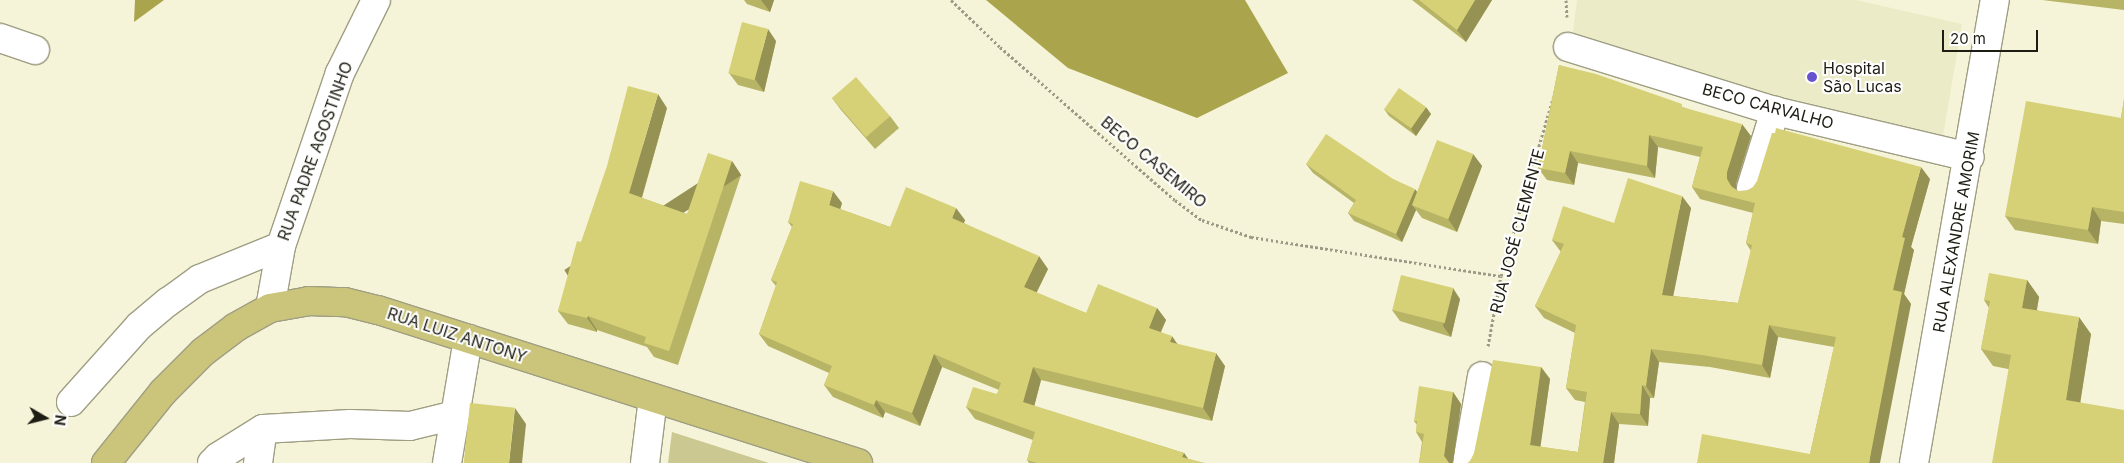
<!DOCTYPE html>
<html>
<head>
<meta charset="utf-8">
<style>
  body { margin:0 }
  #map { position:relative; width:2124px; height:463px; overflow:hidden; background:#f5f4d8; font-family:Inter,sans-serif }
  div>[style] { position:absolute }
  .built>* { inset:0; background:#ecebc7 }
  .green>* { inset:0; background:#cbc891 }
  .water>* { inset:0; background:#aaa54c }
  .path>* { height:3px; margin-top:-1.5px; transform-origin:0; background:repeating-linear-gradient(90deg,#9b9a86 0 2.5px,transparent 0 5px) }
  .roads { filter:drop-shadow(1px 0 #9f9e83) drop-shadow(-1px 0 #9f9e83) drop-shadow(0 1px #9f9e83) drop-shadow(0 -1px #9f9e83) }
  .minor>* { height:28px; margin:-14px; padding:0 14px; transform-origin:14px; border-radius:14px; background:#fff }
  .major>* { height:28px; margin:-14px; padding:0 14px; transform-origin:14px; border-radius:14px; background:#cac57b }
  .wall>* { inset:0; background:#b8b466 }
  .shaded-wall>* { inset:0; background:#969253; transform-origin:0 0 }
  .building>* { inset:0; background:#d6d177; transform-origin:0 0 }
  .dots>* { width:14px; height:14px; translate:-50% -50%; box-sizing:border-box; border:2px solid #fff; border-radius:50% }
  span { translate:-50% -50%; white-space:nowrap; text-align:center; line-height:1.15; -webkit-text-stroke:4px #fff; paint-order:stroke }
  .poi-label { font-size:16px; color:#1e1d13 }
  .left { translate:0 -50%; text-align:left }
  .street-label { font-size:16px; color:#1e1d13 }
  .north { position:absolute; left:20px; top:393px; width:50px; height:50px; -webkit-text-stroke:4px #fff; paint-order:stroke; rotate:98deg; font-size:14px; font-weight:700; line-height:20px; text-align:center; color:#1e1d13 }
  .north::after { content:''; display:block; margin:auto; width:18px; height:22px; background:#1e1d13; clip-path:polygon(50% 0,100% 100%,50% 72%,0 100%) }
  .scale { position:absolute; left:1942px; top:30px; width:96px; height:22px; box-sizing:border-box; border:2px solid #1e1d13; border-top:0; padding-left:6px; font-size:15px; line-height:18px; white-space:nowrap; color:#1e1d13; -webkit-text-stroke:4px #fff; paint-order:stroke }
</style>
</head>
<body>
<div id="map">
  <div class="built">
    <div style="clip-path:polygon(1577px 0,1856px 0,1962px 24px,1941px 148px,1571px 47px)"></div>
  </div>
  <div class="green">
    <div style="clip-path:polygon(672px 432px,769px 463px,668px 463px)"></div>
  </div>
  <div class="water">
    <div style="clip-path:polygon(135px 0,164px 0,134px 22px)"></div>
    <div style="clip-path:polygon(986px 0,1245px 0,1288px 73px,1197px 118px,1068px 68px)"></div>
  </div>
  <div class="path">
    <div style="left:951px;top:0;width:68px;rotate:43.8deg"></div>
    <div style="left:1000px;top:47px;width:232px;rotate:41.2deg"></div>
    <div style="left:1175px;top:200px;width:34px;rotate:37deg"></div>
    <div style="left:1202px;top:220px;width:52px;rotate:19.1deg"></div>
    <div style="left:1251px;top:237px;width:253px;rotate:8.9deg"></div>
    <div style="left:1566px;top:0;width:17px;rotate:87deg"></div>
    <div style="left:1488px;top:346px;width:71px;rotate:-79.5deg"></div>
    <div style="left:1501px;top:276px;width:185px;rotate:-73.7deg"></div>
  </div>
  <div class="roads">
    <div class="minor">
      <div style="left:0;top:38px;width:37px;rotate:19deg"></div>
      <div style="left:1568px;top:47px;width:217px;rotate:17.2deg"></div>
      <div style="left:1775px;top:111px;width:200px;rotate:13.3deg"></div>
      <div style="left:1751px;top:188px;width:81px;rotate:-72.7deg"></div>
      <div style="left:270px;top:308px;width:63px;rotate:-79.9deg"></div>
      <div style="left:281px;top:246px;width:183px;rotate:-71.2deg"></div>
      <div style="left:340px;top:73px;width:81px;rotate:-63.7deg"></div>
      <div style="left:71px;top:402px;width:102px;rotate:-48.2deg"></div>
      <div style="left:139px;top:326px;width:38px;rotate:-40deg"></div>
      <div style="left:168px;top:302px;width:39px;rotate:-36deg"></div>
      <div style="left:200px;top:279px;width:87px;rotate:-22.2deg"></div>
      <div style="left:212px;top:463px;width:8px;rotate:-45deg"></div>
      <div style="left:218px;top:457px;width:53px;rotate:-31.9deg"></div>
      <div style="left:263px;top:429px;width:87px;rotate:-3.3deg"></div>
      <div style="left:350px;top:424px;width:60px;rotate:1.9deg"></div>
      <div style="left:410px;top:426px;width:46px;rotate:-13.7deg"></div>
      <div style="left:258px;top:463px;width:34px;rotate:-82deg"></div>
      <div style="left:447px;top:463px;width:126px;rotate:-80.4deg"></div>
      <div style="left:645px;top:463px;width:65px;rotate:-83deg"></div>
      <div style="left:1467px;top:463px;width:88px;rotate:-80.2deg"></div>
      <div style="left:1914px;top:463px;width:470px;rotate:-80.1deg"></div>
    </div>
    <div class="major">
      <div style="left:106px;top:463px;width:91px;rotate:-51.2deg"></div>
      <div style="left:163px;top:392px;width:57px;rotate:-45deg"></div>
      <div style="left:203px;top:352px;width:41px;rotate:-37.1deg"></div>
      <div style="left:236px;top:327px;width:39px;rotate:-29deg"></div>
      <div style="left:270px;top:308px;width:39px;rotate:-10deg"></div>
      <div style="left:308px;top:301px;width:37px;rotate:2deg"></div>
      <div style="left:345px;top:302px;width:34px;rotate:14deg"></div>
      <div style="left:378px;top:310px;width:504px;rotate:17.68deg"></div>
    </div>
  </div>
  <div class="wall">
    <div style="clip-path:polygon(744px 0,774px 0,770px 12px,747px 4px)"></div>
    <div style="clip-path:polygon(1412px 0,1492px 0,1466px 42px)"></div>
    <div style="clip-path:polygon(2042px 0,2124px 0,2124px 10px)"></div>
    <div style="clip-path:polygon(776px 41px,764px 92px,738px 85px,729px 73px)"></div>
    <div style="clip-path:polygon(1559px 65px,1685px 108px,1751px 136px,1736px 184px,1736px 189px,1738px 191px,1930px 179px,1911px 247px,1914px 250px,1904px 294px,1911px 304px,1810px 454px,1834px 347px,1778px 337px,1770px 378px,1710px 367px,1659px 362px,1654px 398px,1650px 398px,1648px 426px,1619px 424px,1614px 463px,1470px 461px,1541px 367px,1550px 379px,1540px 447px,1578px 452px,1585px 402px,1575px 400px,1566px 388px,1575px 333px,1544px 318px,1535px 306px,1561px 252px,1552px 240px,1614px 223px,1691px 208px,1673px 296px,1738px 303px,1751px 251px,1746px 243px,1753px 213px,1700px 199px,1692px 187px,1700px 157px,1658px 147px,1655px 178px,1578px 163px,1574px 185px,1547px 180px,1538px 168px)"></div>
    <div style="clip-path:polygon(832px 98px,890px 116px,899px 128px,875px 149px,841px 110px)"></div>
    <div style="clip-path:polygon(2124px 99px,2124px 224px,2101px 221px,2098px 244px,2015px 230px,2005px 216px,2121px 118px)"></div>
    <div style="clip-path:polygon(667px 108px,642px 198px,687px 214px,732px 161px,741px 175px,678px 365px,654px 357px,647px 347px,597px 330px,597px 332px,568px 324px,558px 311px,581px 242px)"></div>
    <div style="clip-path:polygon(1384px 109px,1431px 114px,1416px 136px,1389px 116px)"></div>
    <div style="clip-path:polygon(1473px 154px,1482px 166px,1457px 232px,1422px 218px,1416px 210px,1402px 242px,1354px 221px,1348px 213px,1354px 203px,1313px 173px,1306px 164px,1393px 179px,1418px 193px)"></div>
    <div style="clip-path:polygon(842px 203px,840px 209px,890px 227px,965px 220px,964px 223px,1048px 269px,1036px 293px,1086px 313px,1157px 308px,1166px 320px,1161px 332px,1178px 344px,1225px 366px,1212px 421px,1041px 380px,1034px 406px,1184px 453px,1188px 459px,1204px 463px,1029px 463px,1027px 460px,1033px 440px,975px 419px,966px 407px,997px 394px,999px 390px,942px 367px,920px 426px,885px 412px,883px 418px,833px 397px,824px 385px,829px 373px,768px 346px,759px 334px,776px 286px,771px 280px,792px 227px,788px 222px)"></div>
    <div style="clip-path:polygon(2027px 280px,2039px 297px,2037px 310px,2091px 334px,2080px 402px,2124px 463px,2008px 369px,1993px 366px,1981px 349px,1989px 308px,1984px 300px)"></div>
    <div style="clip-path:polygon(1460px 299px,1451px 337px,1400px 321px,1392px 310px)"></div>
    <div style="clip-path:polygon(1453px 392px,1461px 404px,1453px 463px,1419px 463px,1422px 442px,1416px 432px,1417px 425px,1414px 421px)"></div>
  </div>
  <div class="shaded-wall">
    <div style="clip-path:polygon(761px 0,774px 0,770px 12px)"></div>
    <div style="clip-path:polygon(1475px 0,1492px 0,1466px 42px,1457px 30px)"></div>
    <div style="clip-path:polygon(768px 29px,776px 41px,764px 92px,755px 79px)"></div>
    <div style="clip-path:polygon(658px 94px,667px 108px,639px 207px,629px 193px)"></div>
    <div style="clip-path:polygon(1426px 107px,1431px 114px,1416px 136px,1411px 129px)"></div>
    <div style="clip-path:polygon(1742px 124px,1751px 136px,1736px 184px,1736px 191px,1731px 186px,1727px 179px,1727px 172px)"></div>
    <div style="clip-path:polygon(1649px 135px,1658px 147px,1655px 178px,1647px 166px)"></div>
    <div style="clip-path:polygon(1570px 151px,1578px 163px,1574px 185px,1565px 173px)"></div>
    <div style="clip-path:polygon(1473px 154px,1482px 166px,1457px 232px,1448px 219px)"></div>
    <div style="left:732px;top:161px;width:17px;height:200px;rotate:57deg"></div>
    <div style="clip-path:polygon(1921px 167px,1930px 179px,1911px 247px,1914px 250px,1904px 294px,1911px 304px,1880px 463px,1869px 463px,1893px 290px,1902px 237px)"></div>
    <div style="clip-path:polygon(1415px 189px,1421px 197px,1413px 206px,1416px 210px,1402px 242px,1396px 234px)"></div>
    <div style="clip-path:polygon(833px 191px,842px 203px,838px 217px,829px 205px)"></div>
    <div style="clip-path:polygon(1682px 196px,1691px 208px,1671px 307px,1662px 295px)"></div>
    <div style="clip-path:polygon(2092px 207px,2101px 221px,2098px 244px,2088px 230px)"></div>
    <div style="clip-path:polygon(956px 208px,965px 220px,961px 230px,952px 218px)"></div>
    <div style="clip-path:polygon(1039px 256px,1048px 269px,1033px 300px,1024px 287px)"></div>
    <div style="clip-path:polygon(2027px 280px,2039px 297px,2034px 325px,2022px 308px)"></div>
    <div style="clip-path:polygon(1453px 288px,1460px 299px,1451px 337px,1443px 326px)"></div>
    <div style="clip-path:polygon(1157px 308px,1166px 320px,1157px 340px,1149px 328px)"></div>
    <div style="clip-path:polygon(588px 316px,597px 330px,597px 332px,587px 318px)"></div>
    <div style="clip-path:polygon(2079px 317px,2091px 334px,2078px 417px,2066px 400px)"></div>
    <div style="clip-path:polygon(1769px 325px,1778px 337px,1770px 378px,1762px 365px)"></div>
    <div style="clip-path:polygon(1172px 336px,1180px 348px,1170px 342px)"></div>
    <div style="clip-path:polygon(1651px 349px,1659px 362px,1654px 398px,1646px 386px)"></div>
    <div style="clip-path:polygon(1216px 353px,1225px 366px,1212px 421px,1203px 408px)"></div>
    <div style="clip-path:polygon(934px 354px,942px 367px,920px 426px,912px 413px)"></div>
    <div style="clip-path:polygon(1033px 367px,1041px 380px,1032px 415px,1023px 402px)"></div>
    <div style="clip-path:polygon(1541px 367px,1550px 379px,1539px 457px,1530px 445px)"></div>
    <div style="clip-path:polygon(1642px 385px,1650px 398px,1648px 426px,1640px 414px)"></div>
    <div style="clip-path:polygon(1453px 392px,1461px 404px,1453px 463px,1449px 463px,1444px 456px)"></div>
    <div style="clip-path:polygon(876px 400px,885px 412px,883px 418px,874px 405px)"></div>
    <div style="clip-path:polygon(515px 408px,526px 424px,522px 463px,509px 463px)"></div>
    <div style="clip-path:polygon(1611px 412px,1619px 424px,1614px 463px,1603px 463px)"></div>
    <div style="clip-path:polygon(1184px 453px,1191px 463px,1182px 457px)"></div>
  </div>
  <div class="building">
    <div style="clip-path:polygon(1419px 0,1475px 0,1457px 30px)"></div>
    <div style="left:742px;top:22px;width:27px;height:53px;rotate:15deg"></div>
    <div style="clip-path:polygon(1559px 65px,1596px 74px,1682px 104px,1682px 107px,1742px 124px,1727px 172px,1727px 179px,1731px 186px,1738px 191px,1746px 191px,1753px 187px,1757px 181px,1772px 133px,1775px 133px,1776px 128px,1921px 167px,1902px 237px,1905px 238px,1893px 290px,1902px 292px,1869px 463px,1697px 463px,1702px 434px,1810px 454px,1836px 337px,1769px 325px,1762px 365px,1702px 355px,1651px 349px,1646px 386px,1642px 385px,1640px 414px,1611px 412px,1603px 463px,1467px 463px,1470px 461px,1474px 453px,1493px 360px,1541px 367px,1530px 445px,1578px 452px,1587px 392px,1566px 388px,1576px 325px,1535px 306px,1564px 244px,1552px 240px,1563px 206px,1614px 223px,1628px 178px,1682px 196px,1662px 295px,1738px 303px,1752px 245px,1746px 243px,1755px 203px,1692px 187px,1703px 147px,1649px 135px,1647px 166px,1570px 151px,1565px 173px,1538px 168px)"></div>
    <div style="left:856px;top:77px;width:52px;height:32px;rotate:49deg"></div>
    <div style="clip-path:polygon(628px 86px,658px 94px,629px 193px,687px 214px,708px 153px,732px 161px,669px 351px,644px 343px,646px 337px,588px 316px,587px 318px,558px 311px,577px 241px,581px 242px,607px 166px)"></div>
    <div style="left:1399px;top:88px;width:33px;height:26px;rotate:35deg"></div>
    <div style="clip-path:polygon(2124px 99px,2124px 212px,2092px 207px,2088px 230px,2005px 216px,2026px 101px,2121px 118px)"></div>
    <div style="clip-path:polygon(1326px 134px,1393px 179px,1415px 189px,1396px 234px,1348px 213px,1356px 200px,1306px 164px)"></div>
    <div style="left:1437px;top:140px;width:39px;height:70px;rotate:21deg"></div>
    <div style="clip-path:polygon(800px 181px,833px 191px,829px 205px,890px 227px,906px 187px,956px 208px,952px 218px,1039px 256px,1024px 287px,1086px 313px,1098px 284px,1157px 308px,1149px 328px,1172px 336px,1170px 342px,1216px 353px,1203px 408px,1033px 367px,1023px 402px,1184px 453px,1182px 457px,1204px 463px,1037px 463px,1027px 460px,1035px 432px,966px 407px,973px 387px,997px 394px,1001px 383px,934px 354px,912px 413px,876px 400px,874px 405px,824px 385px,832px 366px,759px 334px,777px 282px,771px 280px,793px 224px,788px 222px)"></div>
    <div style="clip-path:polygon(1989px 273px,2027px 280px,2022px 308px,2079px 317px,2066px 400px,2124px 410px,2124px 463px,1992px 463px,2011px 355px,1981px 349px,1990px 301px,1984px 300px)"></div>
    <div style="left:1401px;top:275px;width:54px;height:36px;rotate:14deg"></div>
    <div style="clip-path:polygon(1419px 386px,1453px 392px,1444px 456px,1449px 463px,1419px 463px,1424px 434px,1416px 432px,1417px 421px,1414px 421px)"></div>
    <div style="left:470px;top:403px;width:45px;height:60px;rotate:6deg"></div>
  </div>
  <div class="dots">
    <div style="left:1812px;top:77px;background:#6653cd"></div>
  </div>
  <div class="poi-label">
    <span class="left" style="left:1823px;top:77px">Hospital<br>São Lucas</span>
  </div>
  <div class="street-label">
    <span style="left:1768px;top:106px;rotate:15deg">BECO CARVALHO</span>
    <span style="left:315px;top:151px;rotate:-70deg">RUA PADRE AGOSTINHO</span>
    <span style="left:1154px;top:162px;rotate:40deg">BECO CASEMIRO</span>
    <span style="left:1517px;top:231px;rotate:-75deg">RUA JOSÉ CLEMENTE</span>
    <span style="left:1956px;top:232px;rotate:-80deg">RUA ALEXANDRE AMORIM</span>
    <span style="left:457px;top:335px;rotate:18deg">RUA LUIZ ANTONY</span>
  </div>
  <div class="north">N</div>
  <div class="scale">20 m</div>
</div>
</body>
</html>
